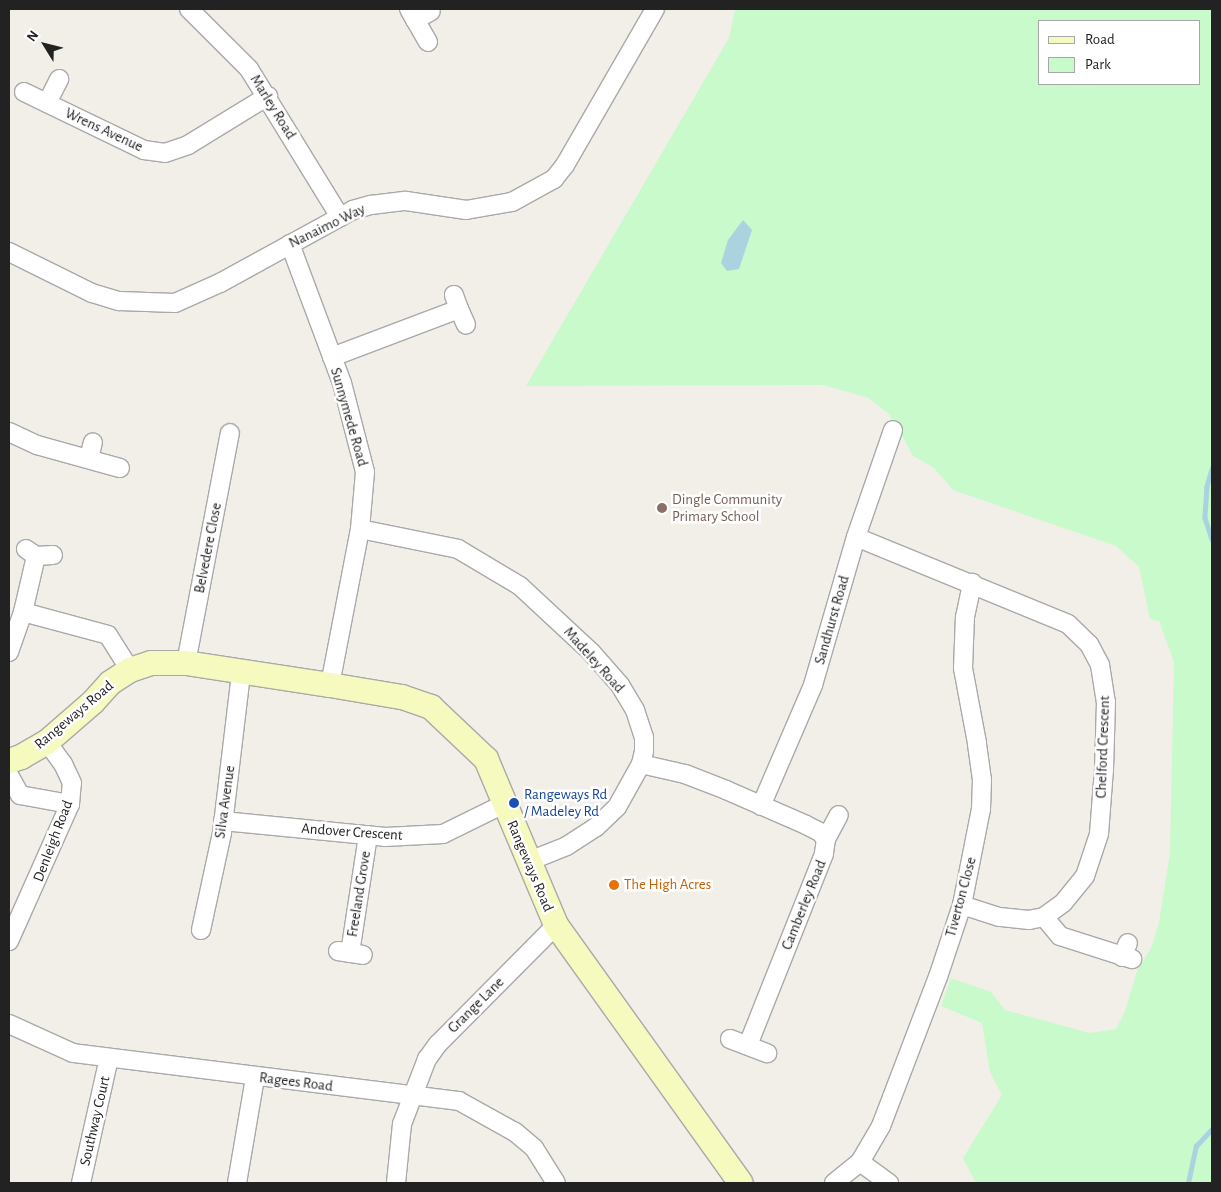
<!DOCTYPE html>
<html>
<head>
<meta charset="utf-8">
<style>
  body { margin:0 }
  #map { position:relative; width:1221px; height:1192px; overflow:hidden; background:#f2efe9; font-family:"Alegreya Sans",sans-serif }
  div>[style] { position:absolute }
  .park>* { inset:0; background:#c8facc }
  .water>* { inset:0; background:#aad3df }
  .stream>* { height:4.5px; margin:-2.25px; padding:0 2.25px; transform-origin:2.25px; border-radius:2.25px; background:#aad3df }
  .roads { filter:drop-shadow(1px 0 #a9a9a9) drop-shadow(-1px 0 #a9a9a9) drop-shadow(0 1px #a9a9a9) drop-shadow(0 -1px #a9a9a9) }
  .street>* { height:18px; margin:-9px; padding:0 9px; transform-origin:9px; border-radius:9px; background:#fff }
  .secondary>* { height:24px; margin:-12px; padding:0 12px; transform-origin:12px; border-radius:12px; background:#f7fabf }
  .dots>* { width:14px; height:14px; translate:-50% -50%; box-sizing:border-box; border:2px solid #fff; border-radius:50% }
  span { translate:-50% -50%; white-space:nowrap; text-align:center; line-height:1.15; -webkit-text-stroke:5px #fff; paint-order:stroke }
  .street-label { font-size:15px; color:#222 }
  .education-label { font-size:15px; color:#785e54 }
  .left { translate:0 -50%; text-align:left }
  .transit-label { font-size:15px; color:#164399 }
  .food-label { font-size:15px; color:#c56008 }
  .frame { position:absolute; inset:0; border:10px solid #222; pointer-events:none }
  .legend { position:absolute; left:1038px; top:20px; width:162px; height:65px; box-sizing:border-box; background:#fff; border:1px solid #a7a7a7; margin:0; padding:6px 9px; list-style:none; font-size:15px; color:#222 }
  .legend li { display:flex; align-items:center; gap:10px; height:25px }
  .legend b { width:25px; border:1px solid #a7a7a7 }
  .north { position:absolute; left:20px; top:20px; width:50px; height:50px; -webkit-text-stroke:4px #fff; paint-order:stroke; rotate:306deg; font-size:14px; font-weight:700; line-height:20px; text-align:center; color:#222 }
  .north::after { content:''; display:block; margin:auto; width:18px; height:22px; background:#222; clip-path:polygon(50% 0,100% 100%,50% 72%,0 100%) }
</style>
</head>
<body>
<div id="map">
  <div class="park">
    <div style="clip-path:polygon(evenodd,735px 9px,1212px 9px,1212px 1183px,976px 1183px,963px 1158px,1002px 1095px,990px 1072px,982px 1023px,941px 1006px,951px 978px,991px 992px,1005px 1010px,1090px 1033px,1116px 1029px,1125px 1011px,1137px 971px,1151px 948px,1159px 923px,1170px 852px,1174px 662px,1159px 621px,1150px 619px,1139px 567px,1116px 546px,953px 490px,933px 467px,913px 456px,903px 437px,893px 430px,890px 415px,869px 398px,823px 385px,526px 386px,729px 38px,735px 9px,1040px 21px,1200px 21px,1200px 84px,1040px 84px,1040px 21px)"></div>
  </div>
  <div class="water">
    <div style="clip-path:polygon(743px 220px,752px 230px,739px 269px,727px 271px,721px 263px,728px 240px)"></div>
  </div>
  <div class="stream">
    <div style="left:1212px;top:469px;width:19px;rotate:106deg"></div>
    <div style="left:1207px;top:487px;width:31px;rotate:94deg"></div>
    <div style="left:1205px;top:518px;width:22px;rotate:72deg"></div>
    <div style="left:1188px;top:1183px;width:38px;rotate:-78deg"></div>
    <div style="left:1196px;top:1146px;width:23px;rotate:-47deg"></div>
  </div>
  <div class="roads">
    <div class="street">
      <div style="left:189px;top:9px;width:85px;rotate:45deg"></div>
      <div style="left:249px;top:69px;width:174px;rotate:58.4deg"></div>
      <div style="left:409px;top:9px;width:38px;rotate:60deg"></div>
      <div style="left:415px;top:20px;width:18px;rotate:-29deg"></div>
      <div style="left:24px;top:92px;width:133px;rotate:25.8deg"></div>
      <div style="left:144px;top:150px;width:21px;rotate:8deg"></div>
      <div style="left:165px;top:153px;width:24px;rotate:-19deg"></div>
      <div style="left:188px;top:145px;width:94px;rotate:-31.5deg"></div>
      <div style="left:47px;top:103px;width:27px;rotate:-63deg"></div>
      <div style="left:290px;top:244px;width:148px;rotate:69.5deg"></div>
      <div style="left:342px;top:383px;width:92px;rotate:75.5deg"></div>
      <div style="left:365px;top:472px;width:57px;rotate:95deg"></div>
      <div style="left:360px;top:529px;width:159px;rotate:100.9deg"></div>
      <div style="left:9px;top:252px;width:93px;rotate:26.3deg"></div>
      <div style="left:92px;top:293px;width:28px;rotate:17deg"></div>
      <div style="left:119px;top:301px;width:56px;rotate:2deg"></div>
      <div style="left:175px;top:303px;width:49px;rotate:-24deg"></div>
      <div style="left:220px;top:283px;width:152px;rotate:-28.8deg"></div>
      <div style="left:353px;top:210px;width:19px;rotate:-16deg"></div>
      <div style="left:371px;top:205px;width:35px;rotate:-7deg"></div>
      <div style="left:406px;top:201px;width:61px;rotate:8.5deg"></div>
      <div style="left:466px;top:210px;width:47px;rotate:-9.9deg"></div>
      <div style="left:512px;top:202px;width:48px;rotate:-28.7deg"></div>
      <div style="left:554px;top:179px;width:18px;rotate:-52deg"></div>
      <div style="left:565px;top:165px;width:180px;rotate:-60deg"></div>
      <div style="left:459px;top:309px;width:17px;rotate:66deg"></div>
      <div style="left:332px;top:357px;width:136px;rotate:-20.7deg"></div>
      <div style="left:459px;top:309px;width:15px;rotate:-110deg"></div>
      <div style="left:9px;top:432px;width:31px;rotate:25deg"></div>
      <div style="left:37px;top:445px;width:86px;rotate:15.5deg"></div>
      <div style="left:89px;top:458px;width:16px;rotate:-76deg"></div>
      <div style="left:360px;top:529px;width:100px;rotate:11.5deg"></div>
      <div style="left:458px;top:549px;width:72px;rotate:30.8deg"></div>
      <div style="left:520px;top:586px;width:97px;rotate:42.9deg"></div>
      <div style="left:591px;top:652px;width:44px;rotate:48.7deg"></div>
      <div style="left:620px;top:685px;width:29px;rotate:59deg"></div>
      <div style="left:635px;top:710px;width:28px;rotate:72deg"></div>
      <div style="left:644px;top:737px;width:14px;rotate:90deg"></div>
      <div style="left:644px;top:751px;width:13px;rotate:103deg"></div>
      <div style="left:641px;top:764px;width:49px;rotate:119.2deg"></div>
      <div style="left:617px;top:807px;width:29px;rotate:136deg"></div>
      <div style="left:596px;top:827px;width:35px;rotate:147deg"></div>
      <div style="left:567px;top:846px;width:43px;rotate:158.2deg"></div>
      <div style="left:856px;top:537px;width:229px;rotate:22.3deg"></div>
      <div style="left:1068px;top:624px;width:29px;rotate:44deg"></div>
      <div style="left:1089px;top:644px;width:24px;rotate:62deg"></div>
      <div style="left:1100px;top:665px;width:37px;rotate:81deg"></div>
      <div style="left:1106px;top:702px;width:67px;rotate:91.7deg"></div>
      <div style="left:1104px;top:769px;width:65px;rotate:94.4deg"></div>
      <div style="left:1099px;top:834px;width:44px;rotate:108.4deg"></div>
      <div style="left:1085px;top:876px;width:35px;rotate:129deg"></div>
      <div style="left:1063px;top:903px;width:24px;rotate:144deg"></div>
      <div style="left:1044px;top:917px;width:15px;rotate:169deg"></div>
      <div style="left:1029px;top:920px;width:30px;rotate:-174deg"></div>
      <div style="left:999px;top:917px;width:39px;rotate:-162deg"></div>
      <div style="left:26px;top:549px;width:12px;rotate:35deg"></div>
      <div style="left:36px;top:556px;width:17px;rotate:-3deg"></div>
      <div style="left:23px;top:612px;width:88px;rotate:15.1deg"></div>
      <div style="left:108px;top:635px;width:41px;rotate:57.8deg"></div>
      <div style="left:9px;top:652px;width:42px;rotate:-70.7deg"></div>
      <div style="left:23px;top:612px;width:57px;rotate:-76.9deg"></div>
      <div style="left:186px;top:663px;width:234px;rotate:-79.2deg"></div>
      <div style="left:641px;top:764px;width:45px;rotate:12.8deg"></div>
      <div style="left:685px;top:774px;width:44px;rotate:21.3deg"></div>
      <div style="left:726px;top:790px;width:87px;rotate:23.6deg"></div>
      <div style="left:806px;top:825px;width:16px;rotate:27deg"></div>
      <div style="left:820px;top:832px;width:9px;rotate:49deg"></div>
      <div style="left:826px;top:839px;width:15px;rotate:98deg"></div>
      <div style="left:824px;top:854px;width:206px;rotate:111.7deg"></div>
      <div style="left:9px;top:775px;width:23px;rotate:61deg"></div>
      <div style="left:20px;top:795px;width:51px;rotate:10.2deg"></div>
      <div style="left:761px;top:806px;width:132px;rotate:-66.7deg"></div>
      <div style="left:813px;top:685px;width:154px;rotate:-73.8deg"></div>
      <div style="left:856px;top:537px;width:113px;rotate:-70.9deg"></div>
      <div style="left:223px;top:821px;width:163px;rotate:5.6deg"></div>
      <div style="left:385px;top:837px;width:58px;rotate:-3deg"></div>
      <div style="left:443px;top:834px;width:68px;rotate:-26.2deg"></div>
      <div style="left:826px;top:839px;width:27px;rotate:-62deg"></div>
      <div style="left:1044px;top:917px;width:25px;rotate:50deg"></div>
      <div style="left:1060px;top:936px;width:76px;rotate:17.7deg"></div>
      <div style="left:201px;top:930px;width:99px;rotate:-77.8deg"></div>
      <div style="left:222px;top:833px;width:160px;rotate:-83.2deg"></div>
      <div style="left:9px;top:941px;width:150px;rotate:-66deg"></div>
      <div style="left:70px;top:804px;width:21px;rotate:-85deg"></div>
      <div style="left:72px;top:783px;width:21px;rotate:-115deg"></div>
      <div style="left:63px;top:764px;width:27px;rotate:-126deg"></div>
      <div style="left:338px;top:951px;width:25px;rotate:9deg"></div>
      <div style="left:350px;top:953px;width:119px;rotate:-81.3deg"></div>
      <div style="left:1122px;top:957px;width:15px;rotate:-67deg"></div>
      <div style="left:9px;top:1024px;width:70px;rotate:24.4deg"></div>
      <div style="left:73px;top:1053px;width:389px;rotate:7.1deg"></div>
      <div style="left:459px;top:1101px;width:64px;rotate:29deg"></div>
      <div style="left:515px;top:1132px;width:25px;rotate:40deg"></div>
      <div style="left:534px;top:1148px;width:41px;rotate:57.8deg"></div>
      <div style="left:730px;top:1039px;width:40px;rotate:21deg"></div>
      <div style="left:860px;top:1162px;width:36px;rotate:36deg"></div>
      <div style="left:81px;top:1183px;width:128px;rotate:-77.4deg"></div>
      <div style="left:237px;top:1183px;width:107px;rotate:-80.3deg"></div>
      <div style="left:396px;top:1183px;width:59px;rotate:-84.2deg"></div>
      <div style="left:402px;top:1124px;width:70px;rotate:-69deg"></div>
      <div style="left:427px;top:1059px;width:19px;rotate:-54deg"></div>
      <div style="left:438px;top:1044px;width:168px;rotate:-45.2deg"></div>
      <div style="left:834px;top:1183px;width:33px;rotate:-39deg"></div>
      <div style="left:860px;top:1162px;width:42px;rotate:-59.7deg"></div>
      <div style="left:881px;top:1126px;width:160px;rotate:-69.1deg"></div>
      <div style="left:938px;top:977px;width:76px;rotate:-71.6deg"></div>
      <div style="left:962px;top:905px;width:98px;rotate:-78.8deg"></div>
      <div style="left:981px;top:809px;width:29px;rotate:-88deg"></div>
      <div style="left:982px;top:780px;width:37px;rotate:-98deg"></div>
      <div style="left:977px;top:743px;width:76px;rotate:-100.6deg"></div>
      <div style="left:963px;top:668px;width:51px;rotate:-87.8deg"></div>
      <div style="left:965px;top:617px;width:35px;rotate:-78deg"></div>
    </div>
    <div class="secondary">
      <div style="left:9px;top:761px;width:13px;rotate:-18deg"></div>
      <div style="left:21px;top:757px;width:30px;rotate:-30deg"></div>
      <div style="left:47px;top:742px;width:61px;rotate:-41deg"></div>
      <div style="left:93px;top:702px;width:25px;rotate:-48deg"></div>
      <div style="left:110px;top:683px;width:24px;rotate:-33deg"></div>
      <div style="left:130px;top:670px;width:22px;rotate:-18deg"></div>
      <div style="left:151px;top:663px;width:35px"></div>
      <div style="left:186px;top:663px;width:146px;rotate:8.7deg"></div>
      <div style="left:330px;top:685px;width:73px;rotate:9.5deg"></div>
      <div style="left:402px;top:697px;width:31px;rotate:19deg"></div>
      <div style="left:431px;top:707px;width:76px;rotate:43.4deg"></div>
      <div style="left:486px;top:759px;width:180px;rotate:67.1deg"></div>
      <div style="left:556px;top:925px;width:317px;rotate:54.4deg"></div>
    </div>
  </div>
  <div class="dots">
    <div style="left:662px;top:508px;background:#8d6e63"></div>
    <div style="left:514px;top:803px;background:#1a4fb4"></div>
    <div style="left:614px;top:885px;background:#e8710a"></div>
  </div>
  <div class="street-label">
    <span style="left:273px;top:107px;rotate:58deg">Marley Road</span>
    <span style="left:104px;top:130px;rotate:25deg">Wrens Avenue</span>
    <span style="left:327px;top:226px;rotate:-26deg">Nanaimo Way</span>
    <span style="left:349px;top:417px;rotate:74deg">Sunnymede Road</span>
    <span style="left:208px;top:548px;rotate:-79deg">Belvedere Close</span>
    <span style="left:832px;top:620px;rotate:-74deg">Sandhurst Road</span>
    <span style="left:594px;top:660px;rotate:48deg">Madeley Road</span>
    <span style="left:74px;top:715px;rotate:-40deg">Rangeways Road</span>
    <span style="left:1103px;top:747px;rotate:-88deg">Chelford Crescent</span>
    <span style="left:225px;top:802px;rotate:-82deg">Silva Avenue</span>
    <span style="left:352px;top:832px;rotate:4deg">Andover Crescent</span>
    <span style="left:53px;top:841px;rotate:-69deg">Denleigh Road</span>
    <span style="left:530px;top:866px;rotate:67deg">Rangeways Road</span>
    <span style="left:359px;top:894px;rotate:-81deg">Freeland Grove</span>
    <span style="left:961px;top:897px;rotate:-75deg">Tiverton Close</span>
    <span style="left:804px;top:905px;rotate:-68deg">Camberley Road</span>
    <span style="left:476px;top:1005px;rotate:-45deg">Grange Lane</span>
    <span style="left:296px;top:1082px;rotate:7deg">Ragees Road</span>
    <span style="left:95px;top:1121px;rotate:-77deg">Southway Court</span>
  </div>
  <div class="education-label">
    <span class="left" style="left:672px;top:508px">Dingle Community<br>Primary School</span>
  </div>
  <div class="transit-label">
    <span class="left" style="left:524px;top:803px">Rangeways Rd<br>/ Madeley Rd</span>
  </div>
  <div class="food-label">
    <span class="left" style="left:624px;top:885px">The High Acres</span>
  </div>
  <div class="frame"></div>
  <ul class="legend">
  <li><b style="height:6px;background:#f7fabf"></b>Road</li>
  <li><b style="height:14px;background:#c8facc"></b>Park</li>
  </ul>
  <div class="north">N</div>
</div>
</body>
</html>
